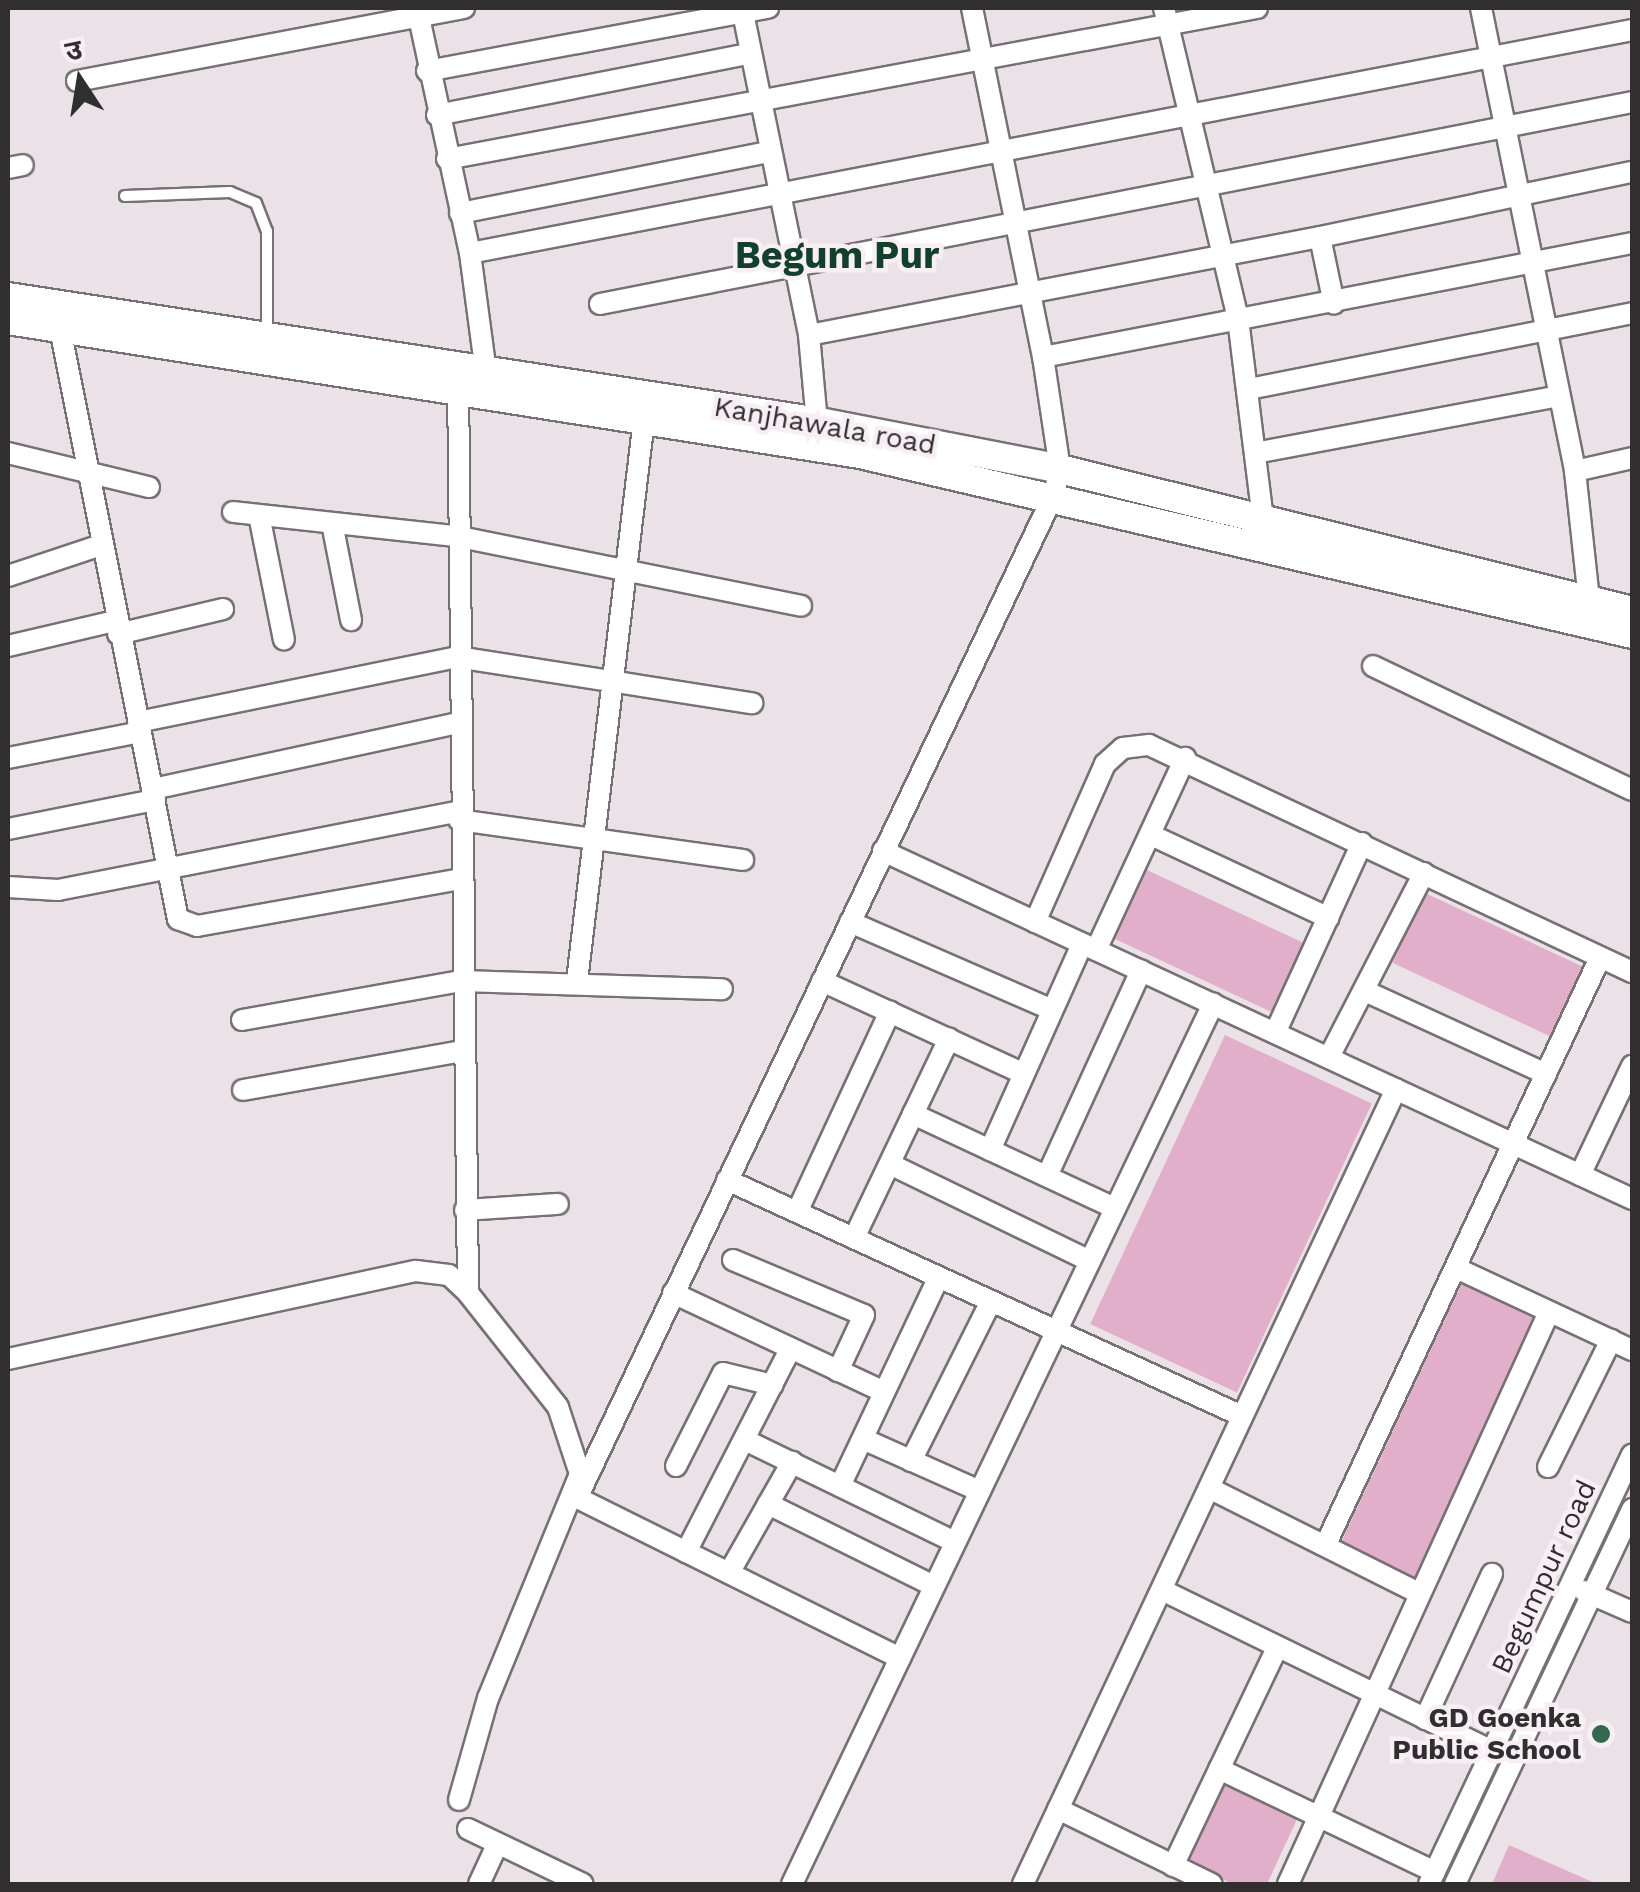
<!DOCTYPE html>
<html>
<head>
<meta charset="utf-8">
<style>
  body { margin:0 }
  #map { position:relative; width:1640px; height:1892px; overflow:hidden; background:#eae2e6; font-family:"Work Sans","Noto Sans Devanagari",sans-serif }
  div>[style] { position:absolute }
  .green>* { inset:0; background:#e1afca; transform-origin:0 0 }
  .roads { filter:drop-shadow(2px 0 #777074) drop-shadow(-2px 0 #777074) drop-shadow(0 2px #777074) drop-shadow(0 -2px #777074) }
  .lane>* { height:10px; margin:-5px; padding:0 5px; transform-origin:5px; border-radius:5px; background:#fff }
  .street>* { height:20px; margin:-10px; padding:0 10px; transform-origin:10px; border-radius:10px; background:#fff }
  .secondary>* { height:28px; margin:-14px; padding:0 14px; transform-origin:14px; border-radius:14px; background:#fff }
  .dots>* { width:28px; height:28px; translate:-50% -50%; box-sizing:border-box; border:5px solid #f7eff3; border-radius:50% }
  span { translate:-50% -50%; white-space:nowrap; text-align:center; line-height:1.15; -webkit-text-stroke:9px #f7eff3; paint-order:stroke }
  .street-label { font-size:28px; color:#312e2f }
  .poi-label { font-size:28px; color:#312e2f; font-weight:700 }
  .right { translate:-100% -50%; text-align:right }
  .district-label { font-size:38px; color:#13402c; font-weight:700 }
  .frame { position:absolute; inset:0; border:10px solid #312e2f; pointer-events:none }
  .north { position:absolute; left:30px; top:30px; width:100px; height:100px; -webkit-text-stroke:8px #f7eff3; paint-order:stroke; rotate:348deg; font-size:28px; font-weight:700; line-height:40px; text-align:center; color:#312e2f }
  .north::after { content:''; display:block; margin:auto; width:35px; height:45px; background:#312e2f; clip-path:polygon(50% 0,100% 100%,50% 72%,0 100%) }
</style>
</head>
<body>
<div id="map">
  <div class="green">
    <div style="left:1147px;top:870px;width:173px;height:76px;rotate:25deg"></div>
    <div style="left:1425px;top:893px;width:176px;height:77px;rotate:25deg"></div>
    <div style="left:1225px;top:1035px;width:162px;height:319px;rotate:25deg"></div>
    <div style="left:1462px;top:1283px;width:82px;height:289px;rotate:25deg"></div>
    <div style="clip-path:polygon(1224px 1783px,1298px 1817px,1267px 1884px,1233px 1884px,1187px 1863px)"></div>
    <div style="clip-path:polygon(1509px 1845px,1597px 1884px,1492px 1884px)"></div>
  </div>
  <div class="roads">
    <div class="lane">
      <div style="left:125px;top:196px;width:105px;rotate:-2.2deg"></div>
      <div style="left:230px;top:192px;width:28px;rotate:23deg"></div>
      <div style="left:256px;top:203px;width:30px;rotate:69deg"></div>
      <div style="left:267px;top:231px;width:102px;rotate:90deg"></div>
    </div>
    <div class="street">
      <div style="left:417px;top:8px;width:251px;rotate:77.8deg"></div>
      <div style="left:470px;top:253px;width:121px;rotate:82.4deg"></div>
      <div style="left:742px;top:8px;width:334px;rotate:78.4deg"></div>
      <div style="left:809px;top:335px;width:98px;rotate:84.8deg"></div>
      <div style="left:1164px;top:8px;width:320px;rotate:76.6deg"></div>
      <div style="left:1238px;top:319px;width:202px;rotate:82.9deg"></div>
      <div style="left:1481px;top:8px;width:472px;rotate:78.5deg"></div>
      <div style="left:1575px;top:471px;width:130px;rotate:83.8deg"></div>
      <div style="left:427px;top:71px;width:347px;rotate:-10.5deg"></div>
      <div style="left:77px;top:81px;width:394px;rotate:-10.7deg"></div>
      <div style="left:437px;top:115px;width:318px;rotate:-11.1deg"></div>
      <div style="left:447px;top:159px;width:824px;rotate:-10.56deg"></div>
      <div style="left:8px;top:168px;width:15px;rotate:-11deg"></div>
      <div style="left:460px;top:213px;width:314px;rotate:-11.2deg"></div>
      <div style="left:1320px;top:237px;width:319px;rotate:-11.8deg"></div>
      <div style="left:470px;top:253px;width:1183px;rotate:-10.86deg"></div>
      <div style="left:600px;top:304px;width:1052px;rotate:-11.07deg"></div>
      <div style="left:58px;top:318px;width:613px;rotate:78.71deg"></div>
      <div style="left:178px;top:919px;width:20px;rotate:20deg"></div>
      <div style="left:197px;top:926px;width:268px;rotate:-10.1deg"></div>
      <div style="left:809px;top:335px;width:520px;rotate:-10.86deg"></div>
      <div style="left:1320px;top:237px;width:68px;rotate:78.2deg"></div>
      <div style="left:1043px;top:357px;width:600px;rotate:-10.95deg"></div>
      <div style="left:458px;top:380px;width:913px;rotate:89.37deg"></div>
      <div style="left:1249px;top:389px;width:390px;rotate:-11.2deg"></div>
      <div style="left:1260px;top:452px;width:304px;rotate:-10.6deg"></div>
      <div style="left:8px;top:453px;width:145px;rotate:13.6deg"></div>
      <div style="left:1575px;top:471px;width:58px;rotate:-12.8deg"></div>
      <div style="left:233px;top:512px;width:223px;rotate:6.2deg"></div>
      <div style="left:455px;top:536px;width:353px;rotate:11.4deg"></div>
      <div style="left:259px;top:515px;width:127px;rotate:78.7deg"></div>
      <div style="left:332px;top:523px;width:99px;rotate:78.9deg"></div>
      <div style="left:8px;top:576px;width:95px;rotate:-18.4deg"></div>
      <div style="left:118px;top:634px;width:108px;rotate:-13.4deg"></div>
      <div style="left:8px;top:646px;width:110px;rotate:-13.2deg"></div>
      <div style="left:1373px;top:666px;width:287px;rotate:25.6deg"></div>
      <div style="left:138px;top:722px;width:326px;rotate:-11.5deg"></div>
      <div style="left:457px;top:657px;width:299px;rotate:8.9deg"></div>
      <div style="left:8px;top:758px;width:135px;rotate:-11.1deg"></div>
      <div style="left:153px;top:789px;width:312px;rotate:-12.2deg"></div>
      <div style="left:459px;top:820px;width:287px;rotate:8deg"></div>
      <div style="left:8px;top:829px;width:150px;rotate:-11.2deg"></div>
      <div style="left:1151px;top:835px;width:196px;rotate:25deg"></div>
      <div style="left:883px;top:851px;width:826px;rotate:24.92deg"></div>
      <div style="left:8px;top:887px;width:50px;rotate:3.4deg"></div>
      <div style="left:58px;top:890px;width:409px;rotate:-11.1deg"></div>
      <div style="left:850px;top:922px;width:218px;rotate:23.5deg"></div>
      <div style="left:1035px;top:922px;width:173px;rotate:-66.1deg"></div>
      <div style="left:1105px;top:764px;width:24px;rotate:-42deg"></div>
      <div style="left:1123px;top:748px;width:26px;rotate:-7deg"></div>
      <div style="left:1149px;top:745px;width:534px;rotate:25.17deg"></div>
      <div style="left:1096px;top:950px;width:212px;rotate:-65.1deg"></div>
      <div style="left:577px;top:981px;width:566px;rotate:-83.2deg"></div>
      <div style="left:822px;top:981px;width:222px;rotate:24.7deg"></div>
      <div style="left:1365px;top:991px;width:199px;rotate:24.6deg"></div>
      <div style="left:242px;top:1020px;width:223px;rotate:-10.1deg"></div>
      <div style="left:462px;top:981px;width:260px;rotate:1.8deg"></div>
      <div style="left:1275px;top:1033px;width:209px;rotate:-65.4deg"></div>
      <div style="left:1329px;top:1057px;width:207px;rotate:-62.7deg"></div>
      <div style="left:243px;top:1090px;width:222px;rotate:-10.1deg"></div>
      <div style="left:913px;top:1114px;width:223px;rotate:25deg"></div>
      <div style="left:990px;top:1150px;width:226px;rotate:-65.9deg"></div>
      <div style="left:890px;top:1164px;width:222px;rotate:25.9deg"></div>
      <div style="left:1580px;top:1175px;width:121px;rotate:-64.5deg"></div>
      <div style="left:1047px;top:1176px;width:226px;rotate:-65.4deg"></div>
      <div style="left:727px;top:1180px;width:566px;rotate:24.62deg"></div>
      <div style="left:465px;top:1210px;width:93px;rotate:-3.7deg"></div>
      <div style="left:797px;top:1212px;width:221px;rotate:-65.1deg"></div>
      <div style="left:854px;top:1238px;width:221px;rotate:-64.5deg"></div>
      <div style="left:733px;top:1260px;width:142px;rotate:22.8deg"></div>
      <div style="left:864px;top:1315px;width:62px;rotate:114.9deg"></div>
      <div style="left:1456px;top:1268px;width:194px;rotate:25deg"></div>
      <div style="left:673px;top:1293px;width:233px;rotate:25.1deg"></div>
      <div style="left:8px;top:1359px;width:417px;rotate:-12.2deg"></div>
      <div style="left:416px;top:1271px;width:33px;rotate:7deg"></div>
      <div style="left:449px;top:1275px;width:26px;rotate:43deg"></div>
      <div style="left:468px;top:1293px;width:145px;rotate:51.7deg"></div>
      <div style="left:558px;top:1407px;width:71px;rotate:71.8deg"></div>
      <div style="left:580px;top:1474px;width:242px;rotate:112.3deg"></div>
      <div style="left:488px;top:1698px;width:106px;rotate:105.9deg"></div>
      <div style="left:863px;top:1439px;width:128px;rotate:24deg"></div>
      <div style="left:747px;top:1441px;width:231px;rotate:25.9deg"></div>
      <div style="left:911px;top:1461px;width:179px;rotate:-63.4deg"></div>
      <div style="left:676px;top:1466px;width:104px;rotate:-63.2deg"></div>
      <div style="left:723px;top:1373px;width:51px;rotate:13.5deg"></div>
      <div style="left:1548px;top:1467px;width:142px;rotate:-63.6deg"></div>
      <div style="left:840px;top:1486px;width:231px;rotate:-64.7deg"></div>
      <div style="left:1209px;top:1488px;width:235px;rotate:26.6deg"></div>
      <div style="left:768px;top:1504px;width:185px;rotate:26.3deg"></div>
      <div style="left:1325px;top:1546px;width:649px;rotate:-64.94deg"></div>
      <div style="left:686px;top:1552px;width:229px;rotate:-62.8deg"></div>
      <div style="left:729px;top:1573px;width:128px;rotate:-60.4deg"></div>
      <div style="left:1164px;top:1591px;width:365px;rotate:26deg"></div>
      <div style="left:1584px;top:1591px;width:52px;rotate:23.6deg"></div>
      <div style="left:900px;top:1658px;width:360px;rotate:-153.6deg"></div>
      <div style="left:577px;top:1498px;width:1112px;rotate:-64.59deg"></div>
      <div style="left:1054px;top:494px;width:26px;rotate:-77deg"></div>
      <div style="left:1060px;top:469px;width:113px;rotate:-98.6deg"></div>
      <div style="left:1043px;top:357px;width:356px;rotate:-101.5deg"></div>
      <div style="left:1425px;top:1719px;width:160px;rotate:-65.2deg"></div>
      <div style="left:1219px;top:1769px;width:239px;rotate:25.5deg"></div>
      <div style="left:1058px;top:1809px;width:171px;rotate:26deg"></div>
      <div style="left:468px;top:1829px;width:127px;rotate:25.6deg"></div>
      <div style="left:1173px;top:1866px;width:242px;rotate:-64.5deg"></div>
      <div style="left:479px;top:1884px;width:43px;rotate:-65.2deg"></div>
      <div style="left:792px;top:1884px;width:976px;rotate:-64.43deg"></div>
      <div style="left:1023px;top:1884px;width:878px;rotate:-64.86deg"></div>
      <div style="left:1288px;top:1884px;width:629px;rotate:-65.47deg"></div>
      <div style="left:1429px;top:1884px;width:475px;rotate:-64.7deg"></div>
      <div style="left:1455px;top:1884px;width:415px;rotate:-64.7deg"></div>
    </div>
    <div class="secondary">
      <div style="left:8px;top:297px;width:821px;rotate:8.76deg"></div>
      <div style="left:819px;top:422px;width:246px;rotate:11deg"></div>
      <div style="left:1060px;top:469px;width:589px;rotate:13.94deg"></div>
      <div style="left:8px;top:320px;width:862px;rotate:8.94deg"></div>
      <div style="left:860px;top:454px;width:793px;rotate:13.12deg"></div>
    </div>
  </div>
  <div class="dots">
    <div style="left:1601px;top:1734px;background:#32684e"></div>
  </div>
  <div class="street-label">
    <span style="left:825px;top:426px;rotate:10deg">Kanjhawala road</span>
    <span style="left:1544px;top:1577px;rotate:-65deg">Begumpur road</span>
  </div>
  <div class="poi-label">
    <span class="right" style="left:1581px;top:1734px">GD Goenka<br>Public School</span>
  </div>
  <div class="district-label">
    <span style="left:837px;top:256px">Begum Pur</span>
  </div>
  <div class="frame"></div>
  <div class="north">उ</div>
</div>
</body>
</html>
